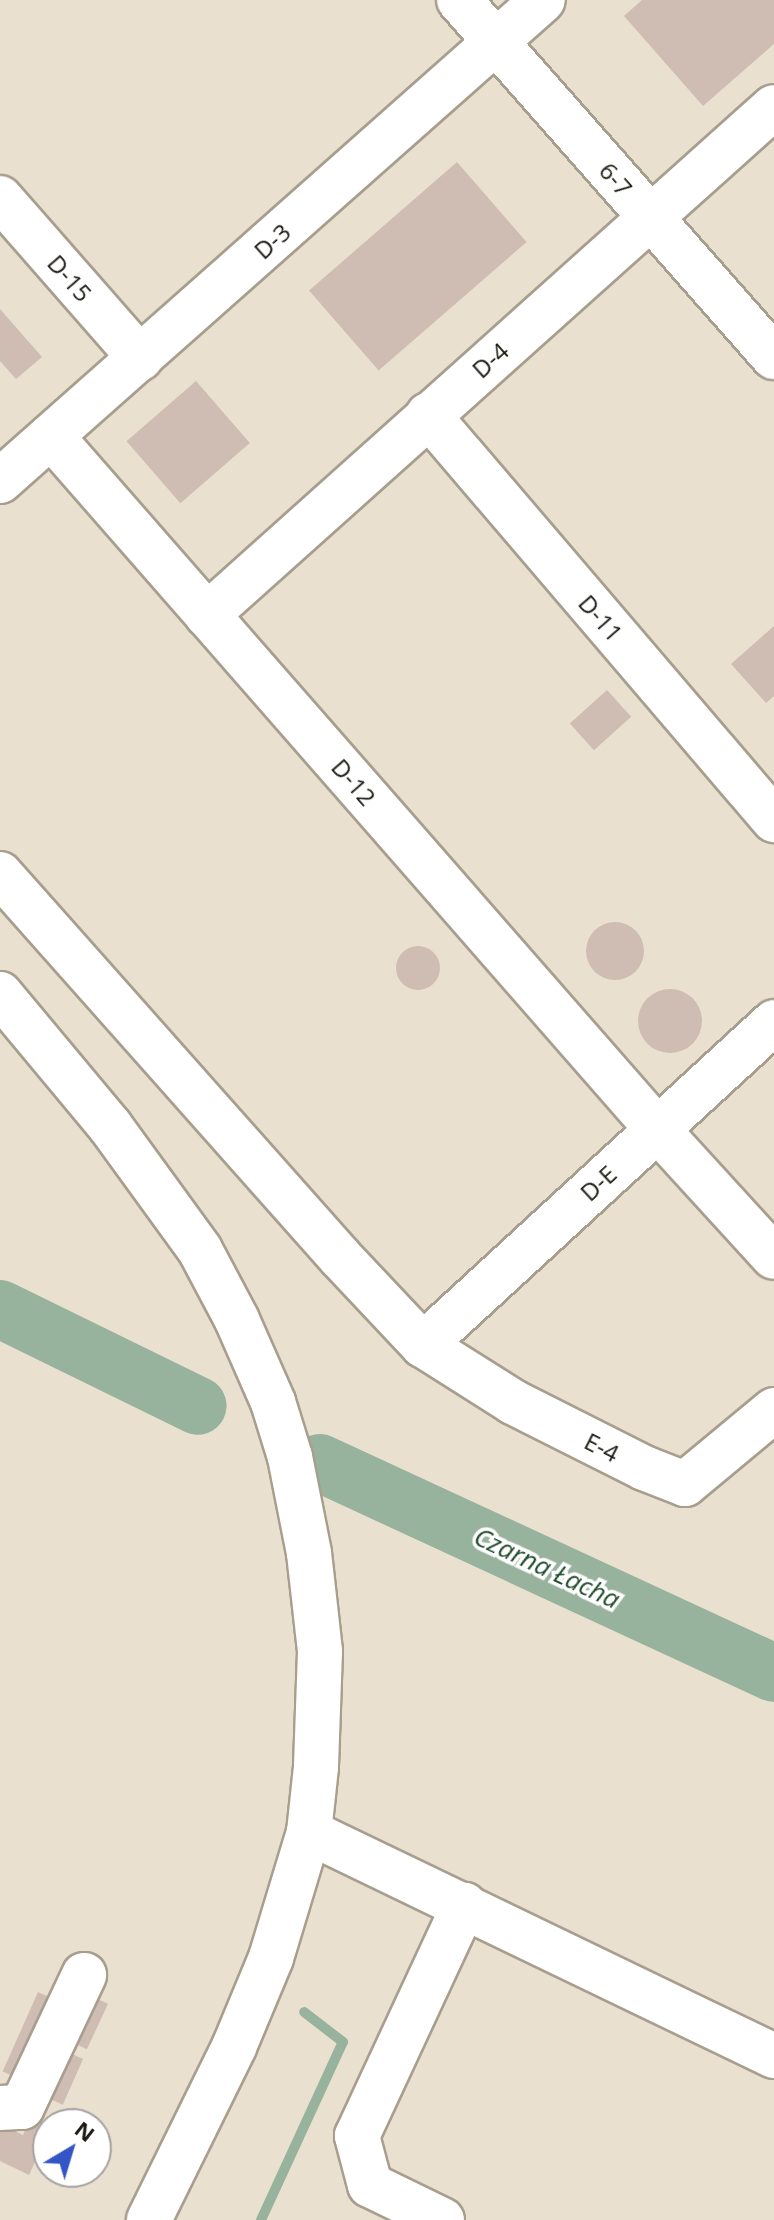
<!DOCTYPE html>
<html>
<head>
<meta charset="utf-8">
<style>
  body { margin:0 }
  #map { position:relative; width:774px; height:2220px; overflow:hidden; background:#eae0cf; font-family:"Open Sans",sans-serif }
  div>[style] { position:absolute }
  .stream>* { height:10px; margin:-5px; padding:0 5px; transform-origin:5px; border-radius:5px; background:#98b39d }
  .river>* { height:58px; margin:-29px; padding:0 29px; transform-origin:29px; border-radius:29px; background:#98b39d }
  .building>* { inset:0; background:#cfbcb3; transform-origin:0 0 }
  .round { border-radius:50% }
  .roads { filter:drop-shadow(2px 0 #a89e8e) drop-shadow(-2px 0 #a89e8e) drop-shadow(0 2px #a89e8e) drop-shadow(0 -2px #a89e8e) }
  .minor>* { height:44px; margin:-22px; padding:0 22px; transform-origin:22px; border-radius:22px; background:#fff }
  span { translate:-50% -50%; white-space:nowrap; text-align:center; line-height:1.15; -webkit-text-stroke:7px #fff; paint-order:stroke }
  .street-label { font-size:24px; color:#1d1a14 }
  .water-label { font-size:26px; color:#224d2d; font-style:italic }
  .north { position:absolute; left:32px; top:2108px; width:80px; height:80px; box-sizing:border-box; background:#fff; border:2px solid #a5a3a1; border-radius:50%; rotate:38deg; font-size:22px; font-weight:700; line-height:32px; text-align:center; color:#1d1a14 }
  .north::after { content:''; display:block; margin:auto; width:28px; height:36px; background:#3455c6; clip-path:polygon(50% 0,100% 100%,50% 72%,0 100%) }
</style>
</head>
<body>
<div id="map">
  <div class="stream">
    <div style="left:261px;top:2220px;width:196px;rotate:-65.3deg"></div>
    <div style="left:343px;top:2042px;width:49px;rotate:-142.4deg"></div>
  </div>
  <div class="river">
    <div style="left:0;top:1309px;width:220px;rotate:26.1deg"></div>
    <div style="left:320px;top:1463px;width:500px;rotate:24.82deg"></div>
  </div>
  <div class="building">
    <div style="clip-path:polygon(642px 0,774px 0,774px 44px,703px 106px,624px 16px)"></div>
    <div style="left:457px;top:162px;width:106px;height:196px;rotate:49deg"></div>
    <div style="clip-path:polygon(0 309px,42px 357px,16px 379px,0 361px)"></div>
    <div style="left:196px;top:381px;width:82px;height:92px;rotate:49deg"></div>
    <div style="clip-path:polygon(774px 626px,774px 696px,766px 703px,731px 664px)"></div>
    <div style="left:607px;top:690px;width:36px;height:50px;rotate:48deg"></div>
    <div class="round" style="left:586px;top:922px;width:58px;height:58px"></div>
    <div class="round" style="left:396px;top:946px;width:44px;height:44px"></div>
    <div class="round" style="left:638px;top:989px;width:64px;height:64px"></div>
    <div style="left:38px;top:1992px;width:20px;height:87px;rotate:24deg"></div>
    <div style="left:89px;top:1995px;width:21px;height:50px;rotate:25deg"></div>
    <div style="left:63px;top:2050px;width:22px;height:50px;rotate:24deg"></div>
    <div style="clip-path:polygon(29px 2121px,48px 2130px,48px 2134px,29px 2175px,0 2161px,0 2124px,23px 2135px)"></div>
  </div>
  <div class="roads">
    <div class="minor">
      <div style="left:459px;top:0;width:476px;rotate:48.6deg"></div>
      <div style="left:0;top:198px;width:213px;rotate:48.8deg"></div>
      <div style="left:428px;top:415px;width:533px;rotate:49.49deg"></div>
      <div style="left:51px;top:436px;width:921px;rotate:48.83deg"></div>
      <div style="left:657px;top:1129px;width:173px;rotate:47.6deg"></div>
      <div style="left:0;top:481px;width:725px;rotate:-41.54deg"></div>
      <div style="left:207px;top:615px;width:761px;rotate:-41.86deg"></div>
      <div style="left:0;top:874px;width:512px;rotate:48.4deg"></div>
      <div style="left:340px;top:1257px;width:121px;rotate:46.7deg"></div>
      <div style="left:423px;top:1345px;width:107px;rotate:32.3deg"></div>
      <div style="left:513px;top:1402px;width:147px;rotate:26.7deg"></div>
      <div style="left:644px;top:1468px;width:44px;rotate:21.3deg"></div>
      <div style="left:685px;top:1484px;width:116px;rotate:-39.7deg"></div>
      <div style="left:0;top:994px;width:172px;rotate:50.2deg"></div>
      <div style="left:110px;top:1126px;width:153px;rotate:54deg"></div>
      <div style="left:200px;top:1250px;width:79px;rotate:62.1deg"></div>
      <div style="left:237px;top:1320px;width:90px;rotate:66.3deg"></div>
      <div style="left:273px;top:1402px;width:58px;rotate:72.8deg"></div>
      <div style="left:290px;top:1457px;width:98px;rotate:78.8deg"></div>
      <div style="left:309px;top:1553px;width:99px;rotate:83.6deg"></div>
      <div style="left:320px;top:1651px;width:116px;rotate:92deg"></div>
      <div style="left:316px;top:1767px;width:65px;rotate:96.1deg"></div>
      <div style="left:309px;top:1832px;width:132px;rotate:106.8deg"></div>
      <div style="left:271px;top:1958px;width:96px;rotate:112.6deg"></div>
      <div style="left:234px;top:2047px;width:193px;rotate:116.2deg"></div>
      <div style="left:423px;top:1345px;width:477px;rotate:-42.6deg"></div>
      <div style="left:309px;top:1832px;width:516px;rotate:25.72deg"></div>
      <div style="left:0;top:2108px;width:22px;rotate:-3deg"></div>
      <div style="left:22px;top:2107px;width:146px;rotate:-64.8deg"></div>
      <div style="left:442px;top:2220px;width:80px;rotate:-154.1deg"></div>
      <div style="left:370px;top:2185px;width:51px;rotate:-104.9deg"></div>
      <div style="left:357px;top:2136px;width:255px;rotate:-65.1deg"></div>
    </div>
  </div>
  <div class="street-label">
    <span style="left:616px;top:179px;rotate:49deg">6-7</span>
    <span style="left:272px;top:241px;rotate:-42deg">D-3</span>
    <span style="left:70px;top:278px;rotate:49deg">D-15</span>
    <span style="left:490px;top:360px;rotate:-42deg">D-4</span>
    <span style="left:601px;top:618px;rotate:49deg">D-11</span>
    <span style="left:354px;top:782px;rotate:49deg">D-12</span>
    <span style="left:598px;top:1183px;rotate:-43deg">D-E</span>
    <span style="left:602px;top:1447px;rotate:27deg">E-4</span>
  </div>
  <div class="water-label">
    <span style="left:547px;top:1568px;rotate:25deg">Czarna Łacha</span>
  </div>
  <div class="north">N</div>
</div>
</body>
</html>
